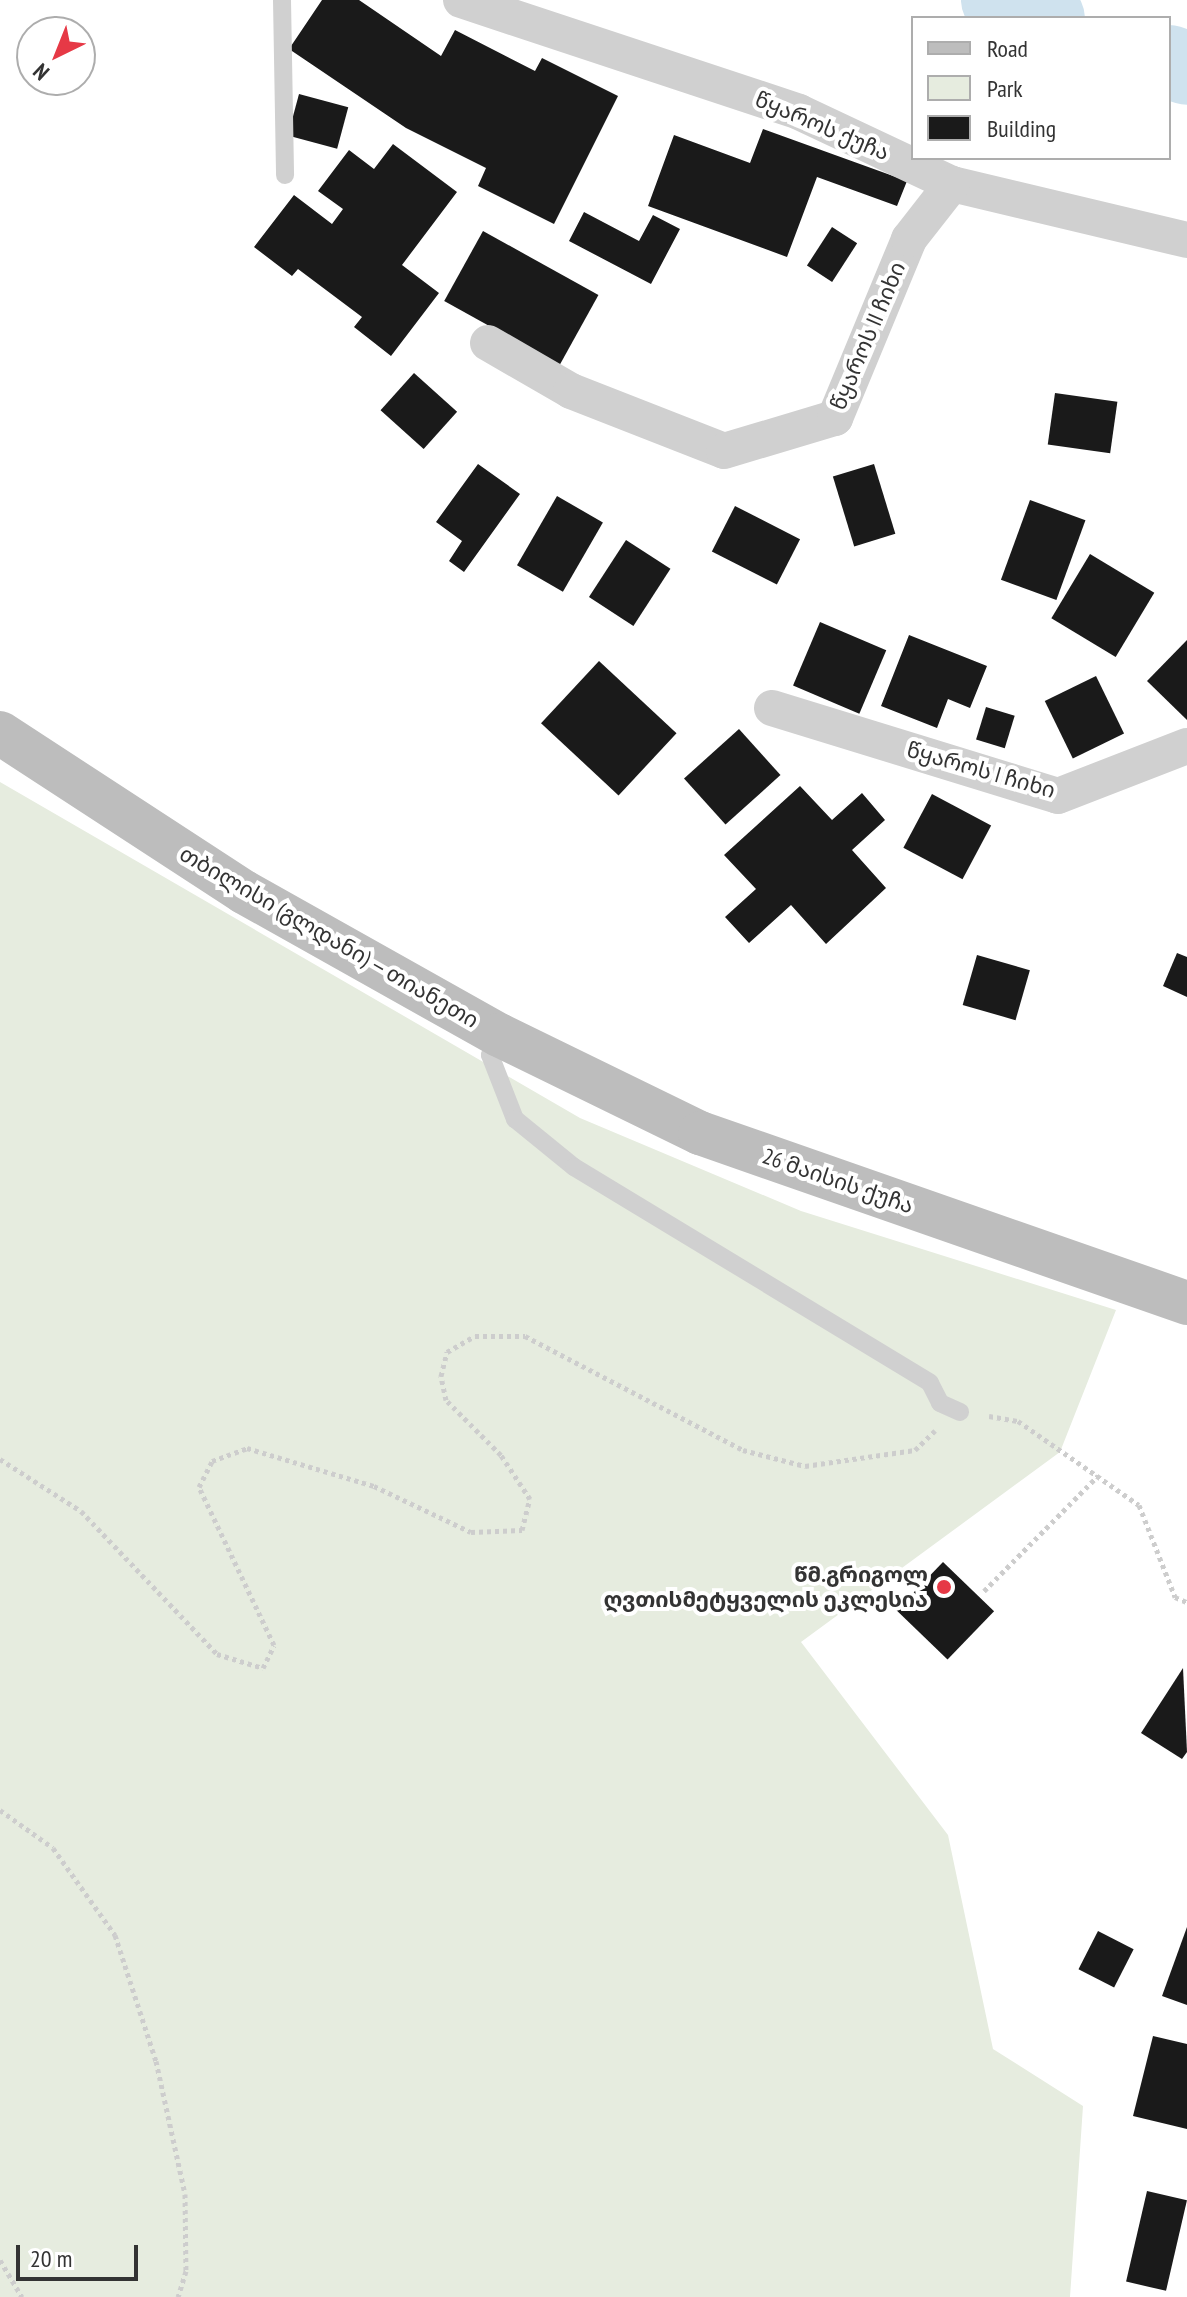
<!DOCTYPE html>
<html>
<head>
<meta charset="utf-8">
<style>
  body { margin:0 }
  #map { position:relative; width:1187px; height:2297px; overflow:hidden; background:#fff; font-family:"PT Sans Narrow","Noto Sans Georgian",sans-serif }
  div>[style] { position:absolute }
  .green>* { inset:0; background:#e6ecdf }
  .river>* { height:74px; margin:-37px; padding:0 37px; transform-origin:37px; border-radius:37px; background:#cfe2ee }
  .building>* { inset:0; background:#1a1a1a; transform-origin:0 0 }
  .path>* { height:5px; margin-top:-2.5px; transform-origin:0; background:repeating-linear-gradient(90deg,#cdcdcd 0 4px,transparent 0 8px) }
  .service>* { height:18px; margin:-9px; padding:0 9px; transform-origin:9px; border-radius:9px; background:#d0d0d0 }
  .minor>* { height:36px; margin:-18px; padding:0 18px; transform-origin:18px; border-radius:18px; background:#d0d0d0 }
  .secondary>* { height:44px; margin:-22px; padding:0 22px; transform-origin:22px; border-radius:22px; background:#bdbdbd }
  .dots>* { width:22px; height:22px; translate:-50% -50%; box-sizing:border-box; border:4px solid #fff; border-radius:50% }
  span { translate:-50% -50%; white-space:nowrap; text-align:center; line-height:1.15; -webkit-text-stroke:8px #fff; paint-order:stroke }
  .street-label { font-size:22px; color:#333 }
  .poi-label { font-size:22px; color:#333; font-weight:700 }
  .right { translate:-100% -50%; text-align:right }
  .legend { position:absolute; left:911px; top:16px; width:260px; height:144px; box-sizing:border-box; background:#fff; border:2px solid #adadad; margin:0; padding:10px 14px; list-style:none; font-size:24px; color:#333 }
  .legend li { display:flex; align-items:center; gap:16px; height:40px }
  .legend b { width:40px; border:2px solid #adadad }
  .north { position:absolute; left:16px; top:16px; width:80px; height:80px; box-sizing:border-box; background:#fff; border:2px solid #adadad; border-radius:50%; rotate:223deg; font-size:22px; font-weight:700; line-height:32px; text-align:center; color:#333 }
  .north::after { content:''; display:block; margin:auto; width:28px; height:36px; background:#e63946; clip-path:polygon(50% 0,100% 100%,50% 72%,0 100%) }
  .scale { position:absolute; left:16px; top:2245px; width:122px; height:36px; box-sizing:border-box; border:4px solid #333; border-top:0; padding-left:10px; font-size:24px; line-height:28px; white-space:nowrap; color:#333; -webkit-text-stroke:6px #fff; paint-order:stroke }
</style>
</head>
<body>
<div id="map">
  <div class="green">
    <div style="clip-path:polygon(0 782px,580px 1118px,801px 1211px,1116px 1310px,1060px 1452px,801px 1642px,948px 1835px,993px 2049px,1083px 2106px,1070px 2297px,0 2297px)"></div>
  </div>
  <div class="river">
    <div style="left:998px;top:0;width:53px;rotate:19.8deg"></div>
    <div style="left:1169px;top:62px;width:19px;rotate:18deg"></div>
  </div>
  <div class="building">
    <div style="clip-path:polygon(322px 0,359px 0,441px 56px,455px 30px,535px 71px,542px 58px,618px 96px,554px 224px,478px 186px,486px 168px,406px 128px,289px 49px)"></div>
    <div style="left:299px;top:94px;width:51px;height:43px;rotate:15deg"></div>
    <div style="clip-path:polygon(763px 129px,907px 181px,897px 206px,817px 177px,787px 257px,648px 206px,674px 135px,750px 163px)"></div>
    <div style="clip-path:polygon(393px 144px,457px 192px,402px 265px,439px 293px,391px 356px,354px 327px,362px 317px,298px 269px,292px 276px,254px 247px,294px 195px,332px 224px,343px 209px,318px 191px,349px 150px,374px 169px)"></div>
    <div style="clip-path:polygon(584px 212px,639px 241px,653px 215px,680px 229px,651px 284px,569px 241px)"></div>
    <div style="left:832px;top:227px;width:30px;height:46px;rotate:33deg"></div>
    <div style="left:483px;top:231px;width:132px;height:80px;rotate:29deg"></div>
    <div style="left:414px;top:373px;width:58px;height:50px;rotate:42deg"></div>
    <div style="left:1055px;top:393px;width:63px;height:52px;rotate:8deg"></div>
    <div style="clip-path:polygon(478px 464px,520px 494px,464px 572px,449px 561px,462px 541px,436px 522px)"></div>
    <div style="left:874px;top:464px;width:73px;height:43px;rotate:73deg"></div>
    <div style="left:557px;top:496px;width:53px;height:80px;rotate:30deg"></div>
    <div style="left:1030px;top:500px;width:59px;height:85px;rotate:20deg"></div>
    <div style="left:735px;top:506px;width:73px;height:51px;rotate:27deg"></div>
    <div style="left:626px;top:540px;width:53px;height:68px;rotate:33deg"></div>
    <div style="left:1090px;top:554px;width:75px;height:75px;rotate:31deg"></div>
    <div style="left:820px;top:622px;width:72px;height:69px;rotate:23deg"></div>
    <div style="clip-path:polygon(909px 635px,987px 666px,970px 708px,948px 699px,937px 728px,881px 706px)"></div>
    <div style="clip-path:polygon(1187px 640px,1187px 720px,1147px 681px)"></div>
    <div style="left:599px;top:661px;width:106px;height:85px;rotate:43deg"></div>
    <div style="left:1096px;top:676px;width:64px;height:57px;rotate:64deg"></div>
    <div style="left:986px;top:707px;width:30px;height:34px;rotate:17deg"></div>
    <div style="left:739px;top:729px;width:62px;height:74px;rotate:48deg"></div>
    <div style="clip-path:polygon(800px 786px,832px 820px,862px 793px,885px 820px,852px 850px,886px 888px,826px 944px,791px 905px,749px 943px,725px 917px,756px 889px,724px 855px)"></div>
    <div style="left:932px;top:794px;width:67px;height:61px;rotate:28deg"></div>
    <div style="clip-path:polygon(1177px 953px,1187px 957px,1187px 997px,1163px 986px)"></div>
    <div style="left:977px;top:955px;width:55px;height:52px;rotate:16deg"></div>
    <div style="left:943px;top:1562px;width:71px;height:67px;rotate:44deg"></div>
    <div style="clip-path:polygon(1183px 1668px,1187px 1752px,1182px 1759px,1141px 1733px)"></div>
    <div style="clip-path:polygon(1187px 1927px,1187px 2005px,1162px 1996px)"></div>
    <div style="left:1098px;top:1931px;width:40px;height:43px;rotate:27deg"></div>
    <div style="clip-path:polygon(1153px 2036px,1187px 2044px,1187px 2129px,1133px 2116px)"></div>
    <div style="left:1147px;top:2191px;width:41px;height:93px;rotate:13deg"></div>
  </div>
  <div class="path">
    <div style="left:989px;top:1416px;width:29px;rotate:10deg"></div>
    <div style="left:1018px;top:1421px;width:147px;rotate:34.8deg"></div>
    <div style="left:1139px;top:1505px;width:99px;rotate:68.6deg"></div>
    <div style="left:1175px;top:1597px;width:13px;rotate:23deg"></div>
    <div style="left:0;top:1459px;width:96px;rotate:32.7deg"></div>
    <div style="left:81px;top:1511px;width:197px;rotate:46.4deg"></div>
    <div style="left:217px;top:1654px;width:48px;rotate:16.9deg"></div>
    <div style="left:263px;top:1668px;width:25px;rotate:-64deg"></div>
    <div style="left:274px;top:1645px;width:175px;rotate:-115.4deg"></div>
    <div style="left:199px;top:1487px;width:29px;rotate:-63deg"></div>
    <div style="left:212px;top:1461px;width:37px;rotate:-20deg"></div>
    <div style="left:247px;top:1448px;width:133px;rotate:16.7deg"></div>
    <div style="left:374px;top:1486px;width:107px;rotate:25.4deg"></div>
    <div style="left:471px;top:1532px;width:51px;rotate:-2.2deg"></div>
    <div style="left:522px;top:1530px;width:32px;rotate:-76deg"></div>
    <div style="left:530px;top:1499px;width:53px;rotate:-123.4deg"></div>
    <div style="left:501px;top:1455px;width:78px;rotate:-135deg"></div>
    <div style="left:446px;top:1400px;width:25px;rotate:-102deg"></div>
    <div style="left:441px;top:1376px;width:25px;rotate:-76deg"></div>
    <div style="left:447px;top:1352px;width:32px;rotate:-30deg"></div>
    <div style="left:475px;top:1336px;width:50px"></div>
    <div style="left:525px;top:1336px;width:246px;rotate:27.6deg"></div>
    <div style="left:743px;top:1450px;width:64px;rotate:14.5deg"></div>
    <div style="left:805px;top:1466px;width:111px;rotate:-8.3deg"></div>
    <div style="left:915px;top:1450px;width:28px;rotate:-44deg"></div>
    <div style="left:984px;top:1591px;width:162px;rotate:-45.3deg"></div>
    <div style="left:0;top:1810px;width:65px;rotate:35.6deg"></div>
    <div style="left:53px;top:1848px;width:107px;rotate:54.5deg"></div>
    <div style="left:115px;top:1935px;width:133px;rotate:72deg"></div>
    <div style="left:156px;top:2061px;width:136px;rotate:77.7deg"></div>
    <div style="left:185px;top:2194px;width:77px;rotate:89.3deg"></div>
    <div style="left:186px;top:2271px;width:27px;rotate:107deg"></div>
    <div style="left:0;top:2260px;width:43px;rotate:59.3deg"></div>
  </div>
  <div class="service">
    <div style="left:282px;top:0;width:175px;rotate:89deg"></div>
    <div style="left:499px;top:1035px;width:22px;rotate:114deg"></div>
    <div style="left:490px;top:1055px;width:69px;rotate:68.7deg"></div>
    <div style="left:515px;top:1119px;width:76px;rotate:39.1deg"></div>
    <div style="left:574px;top:1167px;width:416px;rotate:31.2deg"></div>
    <div style="left:930px;top:1383px;width:22px;rotate:63deg"></div>
    <div style="left:940px;top:1403px;width:22px;rotate:24deg"></div>
  </div>
  <div class="minor">
    <div style="left:461px;top:0;width:356px;rotate:18.3deg"></div>
    <div style="left:799px;top:112px;width:169px;rotate:25.2deg"></div>
    <div style="left:952px;top:184px;width:242px;rotate:13.4deg"></div>
    <div style="left:488px;top:343px;width:96px;rotate:30deg"></div>
    <div style="left:571px;top:391px;width:164px;rotate:21.4deg"></div>
    <div style="left:724px;top:451px;width:116px;rotate:-16.6deg"></div>
    <div style="left:835px;top:418px;width:194px;rotate:-67.5deg"></div>
    <div style="left:909px;top:239px;width:70px;rotate:-52deg"></div>
    <div style="left:772px;top:708px;width:299px;rotate:17.1deg"></div>
    <div style="left:1058px;top:796px;width:138px;rotate:-21.2deg"></div>
  </div>
  <div class="secondary">
    <div style="left:0;top:733px;width:291px;rotate:33.1deg"></div>
    <div style="left:244px;top:892px;width:292px;rotate:29.3deg"></div>
    <div style="left:499px;top:1035px;width:224px;rotate:26deg"></div>
    <div style="left:700px;top:1133px;width:516px;rotate:19.24deg"></div>
  </div>
  <div class="dots">
    <div style="left:944px;top:1587px;background:#e63946"></div>
  </div>
  <div class="street-label">
    <span style="left:822px;top:126px;rotate:23deg">წყაროს ქუჩა</span>
    <span style="left:868px;top:336px;rotate:-67deg">წყაროს II ჩიხი</span>
    <span style="left:981px;top:770px;rotate:16deg">წყაროს I ჩიხი</span>
    <span style="left:329px;top:937px;rotate:30deg">თბილისი (გლდანი) — თიანეთი</span>
    <span style="left:838px;top:1181px;rotate:19deg">26 მაისის ქუჩა</span>
  </div>
  <div class="poi-label">
    <span class="right" style="left:928px;top:1587px">წმ.გრიგოლ<br>ღვთისმეტყველის ეკლესია</span>
  </div>
  <ul class="legend">
  <li><b style="height:10px;background:#bdbdbd"></b>Road</li>
  <li><b style="height:22px;background:#e6ecdf"></b>Park</li>
  <li><b style="height:22px;background:#1a1a1a"></b>Building</li>
  </ul>
  <div class="north">N</div>
  <div class="scale">20 m</div>
</div>
</body>
</html>
